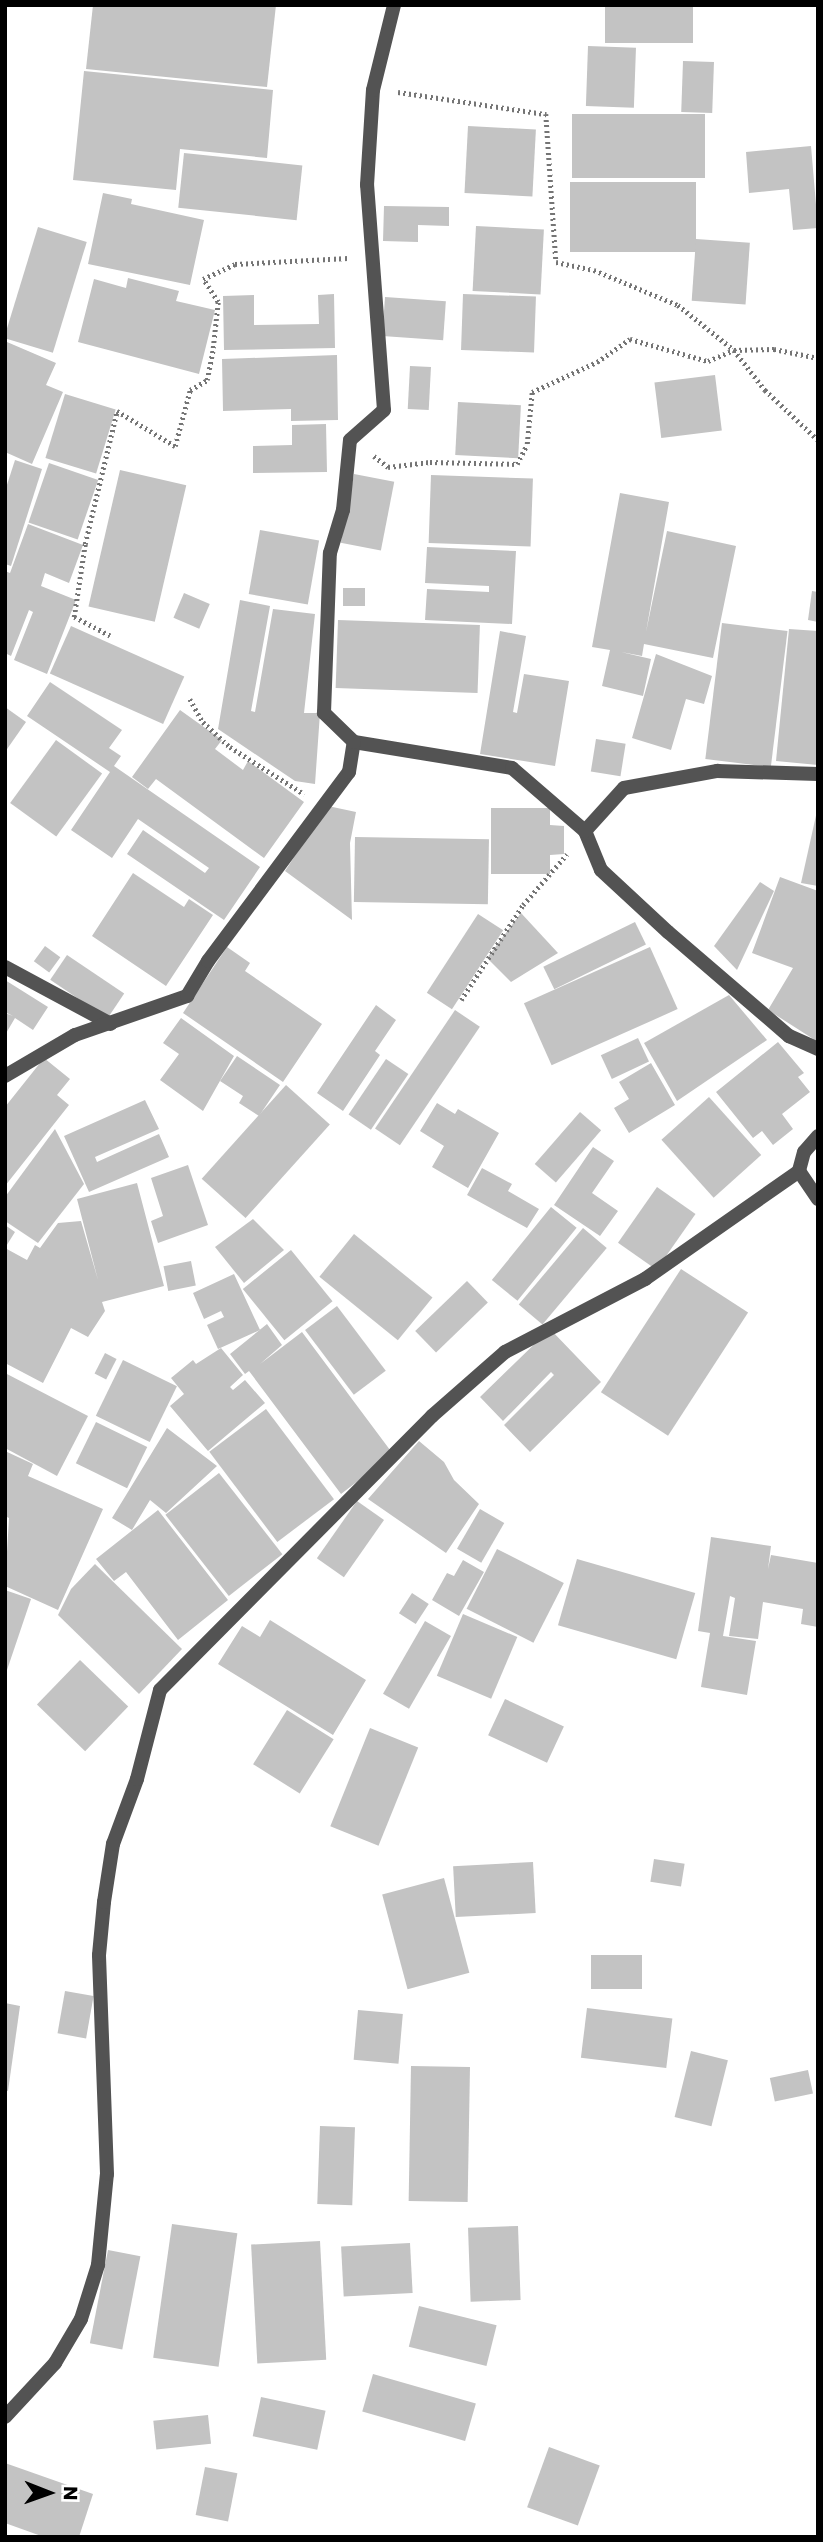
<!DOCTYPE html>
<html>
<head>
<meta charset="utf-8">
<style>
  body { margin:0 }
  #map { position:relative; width:823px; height:2542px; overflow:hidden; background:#fff; font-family:Poppins,sans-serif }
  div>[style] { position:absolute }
  .building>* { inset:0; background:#c3c3c3; transform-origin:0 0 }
  .path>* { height:4.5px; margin-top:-2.25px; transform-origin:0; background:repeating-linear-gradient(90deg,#757575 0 2px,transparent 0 5.5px) }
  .minor>* { height:14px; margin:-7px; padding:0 7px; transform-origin:7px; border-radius:7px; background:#535353 }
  span { translate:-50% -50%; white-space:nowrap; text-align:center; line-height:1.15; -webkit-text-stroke:7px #fff; paint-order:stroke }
  .frame { position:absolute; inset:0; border:7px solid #000; pointer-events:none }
  .north { position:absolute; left:14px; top:2458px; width:70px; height:70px; -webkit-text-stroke:5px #fff; paint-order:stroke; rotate:91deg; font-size:19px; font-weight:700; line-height:28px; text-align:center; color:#000 }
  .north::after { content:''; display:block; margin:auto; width:24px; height:32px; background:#000; clip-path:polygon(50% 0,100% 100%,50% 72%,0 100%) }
</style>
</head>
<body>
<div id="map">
  <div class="building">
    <div style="clip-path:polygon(93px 5px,276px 5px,267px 87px,86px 69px)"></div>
    <div style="left:605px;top:5px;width:88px;height:38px"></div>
    <div style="left:588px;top:46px;width:48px;height:60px;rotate:2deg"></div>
    <div style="left:683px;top:61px;width:31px;height:51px;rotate:2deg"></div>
    <div style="clip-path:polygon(84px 71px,273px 90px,267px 158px,180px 149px,176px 190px,73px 180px)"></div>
    <div style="left:572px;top:114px;width:133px;height:64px"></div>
    <div style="left:468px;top:126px;width:68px;height:67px;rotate:3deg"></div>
    <div style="clip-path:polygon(811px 146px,818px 228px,793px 230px,789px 189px,749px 193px,746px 152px)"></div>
    <div style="left:184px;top:153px;width:119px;height:55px;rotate:6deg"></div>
    <div style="left:570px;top:182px;width:126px;height:70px"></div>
    <div style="clip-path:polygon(103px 193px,132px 199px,131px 204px,204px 220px,190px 285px,88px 264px)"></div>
    <div style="clip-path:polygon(384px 206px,449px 207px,449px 226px,418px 225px,418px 242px,383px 241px)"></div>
    <div style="left:476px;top:226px;width:68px;height:65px;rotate:3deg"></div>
    <div style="left:38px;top:227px;width:51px;height:116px;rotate:17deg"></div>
    <div style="left:696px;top:239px;width:54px;height:62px;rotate:4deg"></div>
    <div style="clip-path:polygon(128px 278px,179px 291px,176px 301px,215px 310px,199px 374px,78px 342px,94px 279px,126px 288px)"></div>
    <div style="clip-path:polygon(334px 294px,335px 348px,224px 350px,223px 296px,254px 295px,254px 325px,319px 324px,318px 295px)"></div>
    <div style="left:463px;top:294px;width:73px;height:56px;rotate:2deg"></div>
    <div style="left:385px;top:297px;width:61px;height:39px;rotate:4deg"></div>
    <div style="clip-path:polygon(7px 342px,56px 363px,46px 385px,63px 392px,32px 464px,5px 452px)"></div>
    <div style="clip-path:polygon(337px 355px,338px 420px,291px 421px,291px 409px,223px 411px,222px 359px)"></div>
    <div style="left:410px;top:366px;width:21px;height:43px;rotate:3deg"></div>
    <div style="left:715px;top:375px;width:56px;height:61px;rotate:83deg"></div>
    <div style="left:65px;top:394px;width:53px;height:67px;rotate:17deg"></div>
    <div style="left:458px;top:402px;width:63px;height:53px;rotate:3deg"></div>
    <div style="clip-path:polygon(326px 424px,327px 472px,253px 473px,253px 446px,292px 445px,292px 425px)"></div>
    <div style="clip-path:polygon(15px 460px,42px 469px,11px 566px,5px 564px,5px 491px)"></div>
    <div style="left:49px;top:463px;width:52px;height:63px;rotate:19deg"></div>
    <div style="left:120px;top:470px;width:68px;height:140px;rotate:13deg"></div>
    <div style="left:354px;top:474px;width:41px;height:70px;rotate:11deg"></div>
    <div style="left:431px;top:475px;width:102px;height:68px;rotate:2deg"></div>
    <div style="clip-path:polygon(620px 493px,669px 502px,646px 632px,667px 531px,736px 546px,713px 658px,644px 644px,642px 656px,621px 652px,651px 659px,643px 696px,602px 686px,610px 650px,592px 647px)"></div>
    <div style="clip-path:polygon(28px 524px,83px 545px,69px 583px,45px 573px,41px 586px,76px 600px,47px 674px,14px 660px,33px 612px,29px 610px,11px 656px,5px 653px,5px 571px,10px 573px)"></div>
    <div style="left:260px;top:530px;width:60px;height:65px;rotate:10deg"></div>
    <div style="clip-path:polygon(427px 547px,516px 551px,512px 624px,425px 620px,427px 589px,489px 592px,489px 586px,425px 583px)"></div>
    <div style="left:343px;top:588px;width:22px;height:18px"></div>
    <div style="clip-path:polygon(812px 591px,818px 592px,818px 622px,808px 620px)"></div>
    <div style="left:184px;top:593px;width:28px;height:27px;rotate:23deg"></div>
    <div style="clip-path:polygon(240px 600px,270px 606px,251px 711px,255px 712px,273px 609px,315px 614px,304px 713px,320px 713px,315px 784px,295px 781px,218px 729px)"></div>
    <div style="left:338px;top:620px;width:142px;height:68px;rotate:2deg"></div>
    <div style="left:722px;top:623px;width:66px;height:137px;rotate:7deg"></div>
    <div style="left:71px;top:626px;width:124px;height:52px;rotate:24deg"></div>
    <div style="clip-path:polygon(789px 629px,818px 631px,818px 765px,776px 761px)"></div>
    <div style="clip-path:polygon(500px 631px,526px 636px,513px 712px,517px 713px,524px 674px,569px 681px,555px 766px,480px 754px)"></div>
    <div style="clip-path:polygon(656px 654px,712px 676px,704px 704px,686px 699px,671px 750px,632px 738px)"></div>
    <div style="clip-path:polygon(50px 682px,122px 730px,109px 748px,121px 756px,114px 766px,260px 867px,224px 920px,127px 854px,143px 830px,205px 873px,209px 868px,138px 819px,112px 858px,71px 830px,110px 772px,27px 716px)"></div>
    <div style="clip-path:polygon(5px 707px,26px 722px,5px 752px)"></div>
    <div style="clip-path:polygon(180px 710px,222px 740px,215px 749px,243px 770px,248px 761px,304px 802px,264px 858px,156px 779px,148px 789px,132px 777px)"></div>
    <div style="left:596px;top:739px;width:30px;height:33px;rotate:9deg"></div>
    <div style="left:56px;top:740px;width:57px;height:78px;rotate:36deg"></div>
    <div style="clip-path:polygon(328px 806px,356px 812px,350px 843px,352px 920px,285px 871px)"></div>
    <div style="clip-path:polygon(491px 808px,550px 808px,550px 825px,564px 826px,564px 854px,550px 855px,550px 874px,491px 874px)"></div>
    <div style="clip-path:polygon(817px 811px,818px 811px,818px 886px,801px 883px)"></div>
    <div style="left:355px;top:837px;width:134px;height:65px;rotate:1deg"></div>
    <div style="clip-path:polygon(133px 873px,184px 907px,189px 899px,213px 915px,166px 986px,92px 936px)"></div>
    <div style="clip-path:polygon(780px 877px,818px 891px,818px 1042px,768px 1010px,793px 968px,752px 953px)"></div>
    <div style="clip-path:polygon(760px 882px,774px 891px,737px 970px,714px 946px)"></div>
    <div style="clip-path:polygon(521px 913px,558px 953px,511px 982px,487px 958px)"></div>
    <div style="left:478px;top:914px;width:30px;height:94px;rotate:33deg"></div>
    <div style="left:635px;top:922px;width:25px;height:102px;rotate:64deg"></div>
    <div style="left:45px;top:946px;width:19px;height:19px;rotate:36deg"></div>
    <div style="clip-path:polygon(227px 947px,250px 963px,245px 971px,322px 1024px,283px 1082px,183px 1013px)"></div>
    <div style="left:650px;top:947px;width:68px;height:138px;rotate:66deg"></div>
    <div style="left:67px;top:955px;width:69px;height:30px;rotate:34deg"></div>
    <div style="clip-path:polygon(5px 980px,48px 1007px,33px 1030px,15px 1018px,5px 1035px,5px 1013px,13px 1016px,5px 1012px)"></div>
    <div style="clip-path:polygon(729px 995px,767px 1040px,677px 1101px,644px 1043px)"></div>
    <div style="clip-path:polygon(376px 1005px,396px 1020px,375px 1051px,380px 1055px,343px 1111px,317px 1093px)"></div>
    <div style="left:455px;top:1010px;width:30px;height:143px;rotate:34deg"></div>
    <div style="clip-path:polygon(181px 1018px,234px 1056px,203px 1111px,160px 1080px,179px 1054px,163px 1043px)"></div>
    <div style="left:638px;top:1038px;width:26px;height:41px;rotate:65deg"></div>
    <div style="clip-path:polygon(778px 1042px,804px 1073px,798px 1077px,810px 1092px,782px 1114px,793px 1129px,773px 1145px,762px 1131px,753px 1138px,716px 1092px)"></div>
    <div style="clip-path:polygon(237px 1056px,280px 1085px,259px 1116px,239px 1103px,243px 1096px,220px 1081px)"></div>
    <div style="clip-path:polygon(44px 1058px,70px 1079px,57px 1095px,69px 1105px,5px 1186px,5px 1107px)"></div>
    <div style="left:386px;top:1059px;width:27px;height:67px;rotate:34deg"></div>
    <div style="clip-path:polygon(651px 1063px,675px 1105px,629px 1133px,614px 1108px,629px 1099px,619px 1082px)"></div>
    <div style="left:286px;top:1085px;width:59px;height:126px;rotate:42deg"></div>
    <div style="left:709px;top:1097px;width:78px;height:64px;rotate:48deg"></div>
    <div style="clip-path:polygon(145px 1100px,159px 1129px,95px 1157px,97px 1162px,159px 1134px,169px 1157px,89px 1192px,64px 1136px)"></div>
    <div style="clip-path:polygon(437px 1103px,455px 1114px,458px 1109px,499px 1133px,468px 1188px,432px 1167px,444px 1146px,420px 1131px)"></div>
    <div style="left:580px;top:1112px;width:28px;height:69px;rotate:41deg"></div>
    <div style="clip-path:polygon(55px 1129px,84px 1184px,38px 1243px,5px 1221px,5px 1197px)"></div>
    <div style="clip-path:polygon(593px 1147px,614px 1161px,592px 1193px,618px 1211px,600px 1236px,554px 1205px)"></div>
    <div style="clip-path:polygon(188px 1165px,208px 1225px,158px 1243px,151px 1221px,163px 1216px,151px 1178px)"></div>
    <div style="clip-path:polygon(482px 1168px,512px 1184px,508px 1191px,539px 1209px,527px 1228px,467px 1195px)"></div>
    <div style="clip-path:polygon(137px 1183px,164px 1286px,102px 1302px,105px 1311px,88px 1337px,71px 1328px,43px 1383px,5px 1363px,5px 1225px,15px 1232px,5px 1248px,27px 1260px,35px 1245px,40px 1248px,58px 1223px,81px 1221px,98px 1280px,77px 1199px)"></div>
    <div style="left:657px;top:1187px;width:47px;height:68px;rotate:35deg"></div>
    <div style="left:551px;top:1207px;width:33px;height:94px;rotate:39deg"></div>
    <div style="clip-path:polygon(253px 1219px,284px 1250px,244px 1283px,215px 1247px)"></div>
    <div style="left:583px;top:1228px;width:31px;height:100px;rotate:40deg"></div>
    <div style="left:354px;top:1234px;width:101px;height:55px;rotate:39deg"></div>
    <div style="left:291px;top:1250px;width:66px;height:62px;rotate:51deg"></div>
    <div style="left:191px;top:1261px;width:25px;height:28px;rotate:79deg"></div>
    <div style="left:681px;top:1269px;width:80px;height:147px;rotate:33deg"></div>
    <div style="clip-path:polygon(234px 1274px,260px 1330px,218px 1349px,207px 1325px,224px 1317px,221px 1311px,204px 1319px,193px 1293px)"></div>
    <div style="left:467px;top:1281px;width:30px;height:72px;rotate:46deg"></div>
    <div style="left:337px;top:1306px;width:81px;height:40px;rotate:53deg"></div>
    <div style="clip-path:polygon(267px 1324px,282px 1345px,260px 1364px,302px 1332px,393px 1454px,341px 1494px,249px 1371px,245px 1374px,230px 1354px)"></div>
    <div style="clip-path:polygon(550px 1329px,601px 1382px,530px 1452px,504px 1425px,554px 1375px,551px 1372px,503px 1421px,480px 1397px)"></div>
    <div style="clip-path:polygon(221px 1348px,243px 1375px,230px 1387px,233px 1390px,245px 1380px,265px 1403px,208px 1451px,170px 1406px,184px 1394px,171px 1378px,193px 1360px,196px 1364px)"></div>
    <div style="left:105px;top:1353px;width:13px;height:23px;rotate:27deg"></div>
    <div style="left:123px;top:1360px;width:60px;height:62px;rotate:26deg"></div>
    <div style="clip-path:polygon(5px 1373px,88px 1416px,57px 1476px,5px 1448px)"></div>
    <div style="left:266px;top:1409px;width:113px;height:71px;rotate:53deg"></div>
    <div style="left:96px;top:1422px;width:57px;height:46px;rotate:26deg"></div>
    <div style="clip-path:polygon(167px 1428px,217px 1466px,166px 1513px,150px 1500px,132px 1530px,112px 1518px)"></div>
    <div style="clip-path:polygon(419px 1441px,444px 1462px,454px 1480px,479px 1504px,446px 1553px,368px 1499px)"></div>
    <div style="clip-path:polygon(5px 1451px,33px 1464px,28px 1476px,103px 1509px,58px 1610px,5px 1586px,9px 1518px,5px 1516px)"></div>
    <div style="left:219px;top:1473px;width:103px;height:68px;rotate:52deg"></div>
    <div style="left:357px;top:1501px;width:33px;height:70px;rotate:35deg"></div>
    <div style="left:480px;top:1509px;width:28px;height:46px;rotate:30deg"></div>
    <div style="clip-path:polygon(158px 1510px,228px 1600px,178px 1640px,126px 1572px,114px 1581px,96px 1559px)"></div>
    <div style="clip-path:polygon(711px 1537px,771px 1546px,768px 1569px,771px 1555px,818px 1563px,818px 1627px,801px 1624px,803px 1609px,763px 1602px,758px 1639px,729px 1636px,735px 1598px,730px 1596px,723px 1636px,756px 1641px,747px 1695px,701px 1687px,710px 1633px,698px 1631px)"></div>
    <div style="left:497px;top:1549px;width:75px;height:67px;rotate:27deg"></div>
    <div style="left:577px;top:1559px;width:123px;height:69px;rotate:16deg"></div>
    <div style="clip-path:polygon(463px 1560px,484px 1572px,459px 1616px,432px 1600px,447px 1573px,454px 1576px)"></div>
    <div style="clip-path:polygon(95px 1564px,182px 1649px,139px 1694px,58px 1615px,71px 1589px)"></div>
    <div style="clip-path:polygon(5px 1590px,31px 1599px,6px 1673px,5px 1673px)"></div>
    <div style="left:412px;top:1593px;width:20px;height:24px;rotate:33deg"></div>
    <div style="left:463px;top:1614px;width:59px;height:67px;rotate:23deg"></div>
    <div style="clip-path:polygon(270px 1620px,366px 1680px,333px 1735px,218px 1664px,242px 1626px,260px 1637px)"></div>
    <div style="left:425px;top:1621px;width:30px;height:84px;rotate:30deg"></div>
    <div style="left:80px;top:1660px;width:67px;height:62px;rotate:44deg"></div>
    <div style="left:505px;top:1699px;width:65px;height:40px;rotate:25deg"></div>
    <div style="left:287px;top:1710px;width:55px;height:64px;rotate:32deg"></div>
    <div style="left:370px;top:1728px;width:52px;height:106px;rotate:22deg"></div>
    <div style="left:654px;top:1859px;width:31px;height:23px;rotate:9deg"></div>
    <div style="left:533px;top:1862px;width:51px;height:80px;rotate:87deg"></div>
    <div style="left:444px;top:1878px;width:98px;height:64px;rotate:75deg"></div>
    <div style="left:642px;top:1955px;width:34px;height:51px;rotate:90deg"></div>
    <div style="left:65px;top:1991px;width:29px;height:43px;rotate:10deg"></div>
    <div style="clip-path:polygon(5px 2003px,20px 2006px,8px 2091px,5px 2090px)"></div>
    <div style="left:587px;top:2008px;width:86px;height:50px;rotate:7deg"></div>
    <div style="left:358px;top:2010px;width:45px;height:50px;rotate:5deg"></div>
    <div style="left:691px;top:2051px;width:38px;height:68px;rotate:14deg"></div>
    <div style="left:411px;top:2066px;width:59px;height:135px;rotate:1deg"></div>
    <div style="left:808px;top:2070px;width:24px;height:39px;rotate:78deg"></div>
    <div style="left:320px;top:2126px;width:35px;height:78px;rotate:2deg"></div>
    <div style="left:172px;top:2224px;width:66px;height:135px;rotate:8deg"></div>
    <div style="left:518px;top:2226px;width:74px;height:50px;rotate:88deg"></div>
    <div style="left:320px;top:2241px;width:119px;height:69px;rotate:87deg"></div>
    <div style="left:410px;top:2243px;width:50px;height:69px;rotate:87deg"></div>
    <div style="left:108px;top:2250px;width:33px;height:95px;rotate:11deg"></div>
    <div style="left:419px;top:2306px;width:80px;height:42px;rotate:14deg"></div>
    <div style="left:373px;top:2374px;width:107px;height:39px;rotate:16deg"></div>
    <div style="left:261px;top:2397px;width:66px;height:40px;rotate:12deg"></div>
    <div style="left:208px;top:2415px;width:29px;height:55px;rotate:84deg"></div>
    <div style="left:549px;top:2447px;width:54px;height:64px;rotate:20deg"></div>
    <div style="clip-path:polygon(5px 2463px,93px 2494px,79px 2537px,44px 2537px,5px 2523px)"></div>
    <div style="left:205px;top:2467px;width:33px;height:49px;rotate:11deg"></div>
  </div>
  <div class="path">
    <div style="left:398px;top:92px;width:150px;rotate:8.5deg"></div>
    <div style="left:546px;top:114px;width:148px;rotate:86.1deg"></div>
    <div style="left:556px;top:262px;width:39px;rotate:12deg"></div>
    <div style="left:594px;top:270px;width:91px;rotate:22.6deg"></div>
    <div style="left:678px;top:305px;width:72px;rotate:38.8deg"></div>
    <div style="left:734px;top:350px;width:51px;rotate:52.2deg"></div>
    <div style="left:765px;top:390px;width:73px;rotate:43.3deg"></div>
    <div style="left:374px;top:456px;width:18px;rotate:38deg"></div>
    <div style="left:388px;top:467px;width:42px;rotate:-6.8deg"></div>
    <div style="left:430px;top:462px;width:87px;rotate:1.3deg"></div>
    <div style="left:517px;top:464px;width:22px;rotate:-63deg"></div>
    <div style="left:527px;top:444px;width:52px;rotate:-84.5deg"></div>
    <div style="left:532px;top:392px;width:72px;rotate:-24.8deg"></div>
    <div style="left:597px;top:362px;width:40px;rotate:-34.9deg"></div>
    <div style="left:630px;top:339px;width:81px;rotate:15.8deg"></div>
    <div style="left:708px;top:361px;width:28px;rotate:-23deg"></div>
    <div style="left:734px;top:350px;width:40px;rotate:-1.4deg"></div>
    <div style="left:774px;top:349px;width:45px;rotate:11.6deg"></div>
    <div style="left:110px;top:636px;width:41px;rotate:-152.2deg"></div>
    <div style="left:74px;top:617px;width:74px;rotate:-81.4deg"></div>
    <div style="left:85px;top:544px;width:137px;rotate:-76.5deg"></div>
    <div style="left:117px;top:411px;width:68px;rotate:31.1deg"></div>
    <div style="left:175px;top:446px;width:58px;rotate:-75deg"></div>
    <div style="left:190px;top:390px;width:20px;rotate:-30deg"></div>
    <div style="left:207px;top:380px;width:33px;rotate:-79deg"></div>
    <div style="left:213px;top:348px;width:46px;rotate:-83.8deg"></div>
    <div style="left:218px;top:302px;width:27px;rotate:-123deg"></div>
    <div style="left:203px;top:279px;width:35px;rotate:-25deg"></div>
    <div style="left:235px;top:264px;width:113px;rotate:-3deg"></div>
    <div style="left:190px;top:699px;width:26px;rotate:61deg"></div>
    <div style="left:203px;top:722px;width:37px;rotate:43deg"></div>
    <div style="left:230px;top:747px;width:88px;rotate:32.4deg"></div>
    <div style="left:461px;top:1000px;width:113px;rotate:-56.9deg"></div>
    <div style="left:523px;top:905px;width:67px;rotate:-49.2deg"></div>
  </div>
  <div class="minor">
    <div style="left:354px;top:742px;width:160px;rotate:9.3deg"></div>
    <div style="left:512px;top:768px;width:96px;rotate:40.8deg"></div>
    <div style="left:585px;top:831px;width:42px;rotate:67.7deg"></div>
    <div style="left:601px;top:870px;width:91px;rotate:42.8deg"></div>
    <div style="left:668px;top:932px;width:160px;rotate:40.7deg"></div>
    <div style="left:789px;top:1036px;width:32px;rotate:24deg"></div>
    <div style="left:585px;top:831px;width:58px;rotate:-47.8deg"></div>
    <div style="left:624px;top:788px;width:95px;rotate:-10.4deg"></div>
    <div style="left:717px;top:771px;width:101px;rotate:1.7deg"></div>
    <div style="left:5px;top:967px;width:120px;rotate:28.3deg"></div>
    <div style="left:5px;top:1076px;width:81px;rotate:-30.4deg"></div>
    <div style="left:75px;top:1035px;width:119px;rotate:-19.2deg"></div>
    <div style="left:187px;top:996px;width:41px;rotate:-59deg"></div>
    <div style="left:208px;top:961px;width:236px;rotate:-53.3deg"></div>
    <div style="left:349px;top:772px;width:30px;rotate:-81deg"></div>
    <div style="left:354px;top:742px;width:42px;rotate:-136deg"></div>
    <div style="left:324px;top:713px;width:160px;rotate:-87.9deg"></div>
    <div style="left:330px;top:553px;width:45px;rotate:-73.2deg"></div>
    <div style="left:343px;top:510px;width:70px;rotate:-84.3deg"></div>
    <div style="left:350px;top:440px;width:45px;rotate:-41.4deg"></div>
    <div style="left:384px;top:410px;width:226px;rotate:-94.3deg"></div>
    <div style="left:367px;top:185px;width:95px;rotate:-86.4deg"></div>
    <div style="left:373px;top:90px;width:88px;rotate:-76.1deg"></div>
    <div style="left:818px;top:1136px;width:21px;rotate:131deg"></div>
    <div style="left:804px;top:1152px;width:20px;rotate:105deg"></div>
    <div style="left:799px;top:1171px;width:34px;rotate:56deg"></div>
    <div style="left:5px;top:2417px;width:74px;rotate:-47.2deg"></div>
    <div style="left:55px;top:2363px;width:51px;rotate:-59.4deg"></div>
    <div style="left:81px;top:2319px;width:57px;rotate:-72.5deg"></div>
    <div style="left:98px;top:2265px;width:91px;rotate:-84.4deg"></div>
    <div style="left:107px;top:2174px;width:219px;rotate:-92.1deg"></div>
    <div style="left:99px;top:1955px;width:53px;rotate:-84.6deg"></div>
    <div style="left:104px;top:1902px;width:59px;rotate:-81.2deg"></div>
    <div style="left:113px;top:1844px;width:69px;rotate:-69.7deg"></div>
    <div style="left:137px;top:1779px;width:92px;rotate:-75.5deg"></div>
    <div style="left:160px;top:1690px;width:386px;rotate:-45.2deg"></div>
    <div style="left:432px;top:1416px;width:97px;rotate:-41.2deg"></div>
    <div style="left:505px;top:1352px;width:158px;rotate:-27.5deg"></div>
    <div style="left:645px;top:1279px;width:188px;rotate:-35deg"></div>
  </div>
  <div class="frame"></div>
  <div class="north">N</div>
</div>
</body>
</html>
